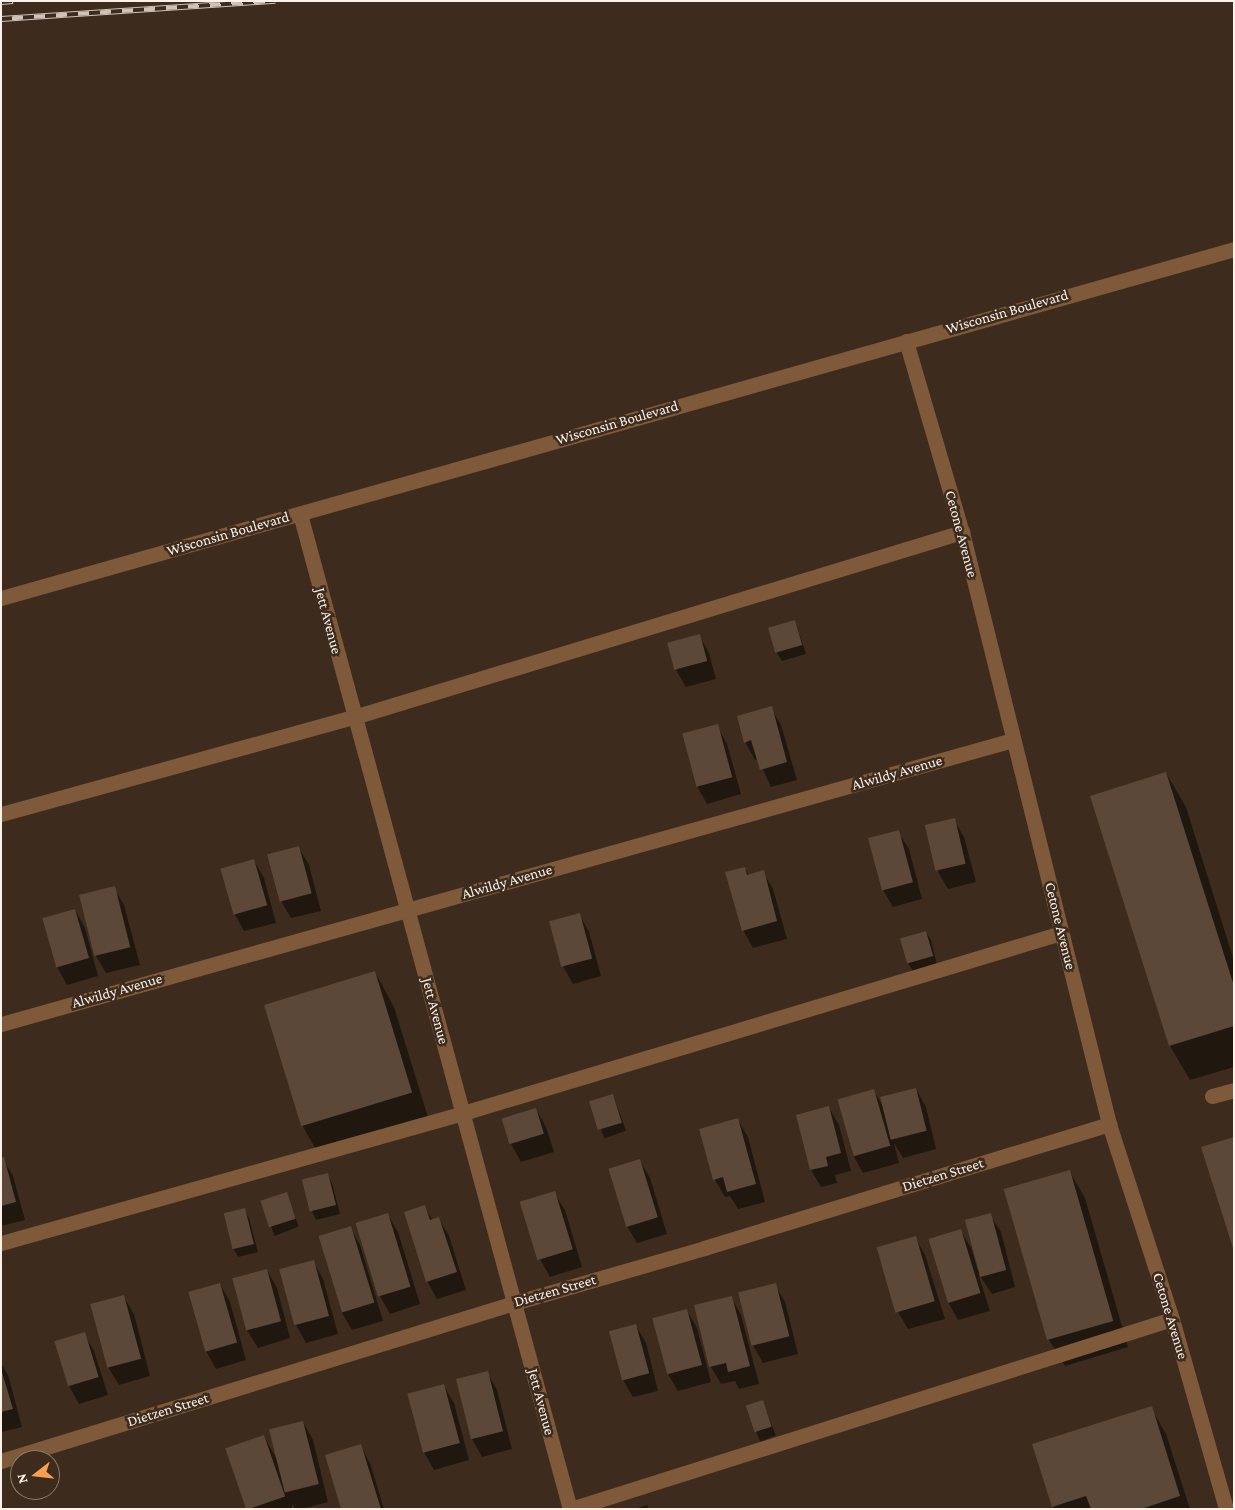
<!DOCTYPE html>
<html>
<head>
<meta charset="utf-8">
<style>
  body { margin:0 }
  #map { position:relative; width:1235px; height:1510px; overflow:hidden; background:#3d2c1d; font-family:"Crimson Pro",serif }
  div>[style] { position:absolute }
  .shadow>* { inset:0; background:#0007; transform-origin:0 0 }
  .building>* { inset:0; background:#5b4839; transform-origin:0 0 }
  .minor>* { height:15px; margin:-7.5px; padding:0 7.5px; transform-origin:7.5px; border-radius:7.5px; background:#7e593a }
  .rail>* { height:5.5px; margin-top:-2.75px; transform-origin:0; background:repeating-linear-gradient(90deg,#3d2c1d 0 11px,#cfc2b7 0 22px); box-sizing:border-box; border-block:1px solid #cfc2b7 }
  span { translate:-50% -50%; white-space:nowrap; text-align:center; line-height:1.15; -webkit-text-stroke:5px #3d2c1d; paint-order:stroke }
  .street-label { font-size:15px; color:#fdf1e8 }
  .frame { position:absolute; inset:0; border:2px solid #fdf1e8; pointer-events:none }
  .north { position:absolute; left:10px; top:1450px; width:50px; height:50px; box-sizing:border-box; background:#3d2c1d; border:1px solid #8a7b6e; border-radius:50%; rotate:254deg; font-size:14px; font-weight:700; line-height:20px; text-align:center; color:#fdf1e8 }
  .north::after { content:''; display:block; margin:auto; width:18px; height:22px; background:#fa9f4e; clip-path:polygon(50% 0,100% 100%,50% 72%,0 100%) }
</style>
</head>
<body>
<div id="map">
  <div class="shadow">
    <div style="clip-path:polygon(795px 621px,806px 654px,782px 661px,777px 653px)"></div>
    <div style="clip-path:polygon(699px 635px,709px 653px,716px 679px,686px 687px,676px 670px)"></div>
    <div style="clip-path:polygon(771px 708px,781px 725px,797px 780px,771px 787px,758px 759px,755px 760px,745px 742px)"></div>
    <div style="clip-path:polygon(717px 726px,727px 744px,741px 794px,707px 804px,697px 786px)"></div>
    <div style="clip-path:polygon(1166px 773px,1186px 807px,1234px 961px,1234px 1067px,1190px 1080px,1170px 1046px,1092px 796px)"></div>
    <div style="clip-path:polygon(954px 820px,964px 837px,976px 882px,948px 889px,938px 872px)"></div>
    <div style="clip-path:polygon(898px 832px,909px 849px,922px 899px,893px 907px,883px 890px,869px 840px)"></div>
    <div style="clip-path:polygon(299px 848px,309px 865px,321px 911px,291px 918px,281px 901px,269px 856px)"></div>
    <div style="clip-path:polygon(254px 861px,264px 878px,276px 923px,244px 931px,234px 913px)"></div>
    <div style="clip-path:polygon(745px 868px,749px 876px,763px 872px,773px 889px,787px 939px,753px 948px,743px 930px)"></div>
    <div style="clip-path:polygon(114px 888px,124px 905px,140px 965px,106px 973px,96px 956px,80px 896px)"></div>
    <div style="clip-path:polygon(75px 910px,85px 928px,98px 976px,67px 985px,57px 967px)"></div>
    <div style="clip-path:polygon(579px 914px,589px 932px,601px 976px,573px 984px,563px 966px)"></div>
    <div style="clip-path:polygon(926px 932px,931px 940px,937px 965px,913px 971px,908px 963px,902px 939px)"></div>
    <div style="clip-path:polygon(375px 972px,394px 1007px,431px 1127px,322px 1160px,302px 1125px)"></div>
    <div style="clip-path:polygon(916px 1089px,926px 1107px,936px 1149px,903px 1158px,894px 1143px,899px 1163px,863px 1173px,853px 1155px,873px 1090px,883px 1106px)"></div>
    <div style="left:613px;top:1095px;width:38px;height:23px;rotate:70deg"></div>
    <div style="clip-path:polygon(829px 1108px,839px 1125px,851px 1171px,835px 1175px,837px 1183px,821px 1187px,811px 1170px,798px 1116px)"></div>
    <div style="clip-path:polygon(536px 1109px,546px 1127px,554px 1152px,521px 1162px,511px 1144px)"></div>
    <div style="clip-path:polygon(738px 1120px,748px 1137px,765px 1202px,738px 1209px,730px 1196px,725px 1197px,715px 1180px,701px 1130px)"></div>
    <div style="clip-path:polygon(1px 1159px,3px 1159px,13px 1176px,25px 1220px,1px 1226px)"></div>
    <div style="clip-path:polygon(640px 1161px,650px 1178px,667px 1234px,637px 1243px,627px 1226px)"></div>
    <div style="clip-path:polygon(1070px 1172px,1085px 1198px,1128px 1347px,1065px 1366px,1049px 1340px,1006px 1190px)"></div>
    <div style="clip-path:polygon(328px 1175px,332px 1183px,340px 1214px,316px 1220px,312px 1211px)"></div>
    <div style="left:286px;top:1193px;width:36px;height:26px;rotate:69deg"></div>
    <div style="clip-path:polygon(554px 1193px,565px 1210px,582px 1267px,550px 1277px,540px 1259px)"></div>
    <div style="clip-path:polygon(424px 1206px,433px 1221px,439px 1219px,449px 1236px,466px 1290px,437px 1299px,427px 1281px)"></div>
    <div style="clip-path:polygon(244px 1210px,249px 1218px,258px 1252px,238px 1257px,233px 1248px)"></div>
    <div style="clip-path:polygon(388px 1215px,398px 1232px,420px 1304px,390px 1314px,380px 1296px)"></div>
    <div style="clip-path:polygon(990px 1215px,1001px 1232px,1015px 1287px,992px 1294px,978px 1273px,990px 1311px,958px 1320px,948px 1302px,961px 1231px,971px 1248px,978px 1271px,980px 1271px)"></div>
    <div style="clip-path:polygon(350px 1227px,360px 1245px,383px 1321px,352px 1330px,342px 1313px,319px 1237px)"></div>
    <div style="clip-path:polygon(915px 1237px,925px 1255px,945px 1319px,908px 1329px,898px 1312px,878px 1248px)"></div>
    <div style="clip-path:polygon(313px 1261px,323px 1279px,338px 1334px,306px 1343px,296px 1325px,281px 1270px)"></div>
    <div style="clip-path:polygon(267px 1270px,277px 1288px,290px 1338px,258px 1348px,247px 1330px,234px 1279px)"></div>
    <div style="clip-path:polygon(220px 1284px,230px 1302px,246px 1360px,216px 1369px,206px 1351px)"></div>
    <div style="clip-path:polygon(775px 1285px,785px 1302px,798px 1354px,763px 1363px,753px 1345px,740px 1294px)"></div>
    <div style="clip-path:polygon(123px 1296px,134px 1314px,150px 1376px,119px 1385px,108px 1367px)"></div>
    <div style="clip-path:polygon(731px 1297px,741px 1315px,759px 1384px,739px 1389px,735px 1381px,721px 1384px,711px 1367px,695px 1306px)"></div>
    <div style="clip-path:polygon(687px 1311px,697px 1328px,711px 1382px,678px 1391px,668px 1374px,653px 1319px)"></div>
    <div style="clip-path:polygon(636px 1326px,646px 1343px,658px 1391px,633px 1397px,623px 1380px)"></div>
    <div style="clip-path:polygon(84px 1334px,94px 1351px,108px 1395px,79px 1404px,69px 1386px)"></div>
    <div style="clip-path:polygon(1px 1363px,8px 1375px,22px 1427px,1px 1432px)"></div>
    <div style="clip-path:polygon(487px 1372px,497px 1390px,512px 1449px,482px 1457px,472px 1439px,457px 1380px)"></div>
    <div style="clip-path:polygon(443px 1385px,454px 1403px,469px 1460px,434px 1470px,424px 1452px)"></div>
    <div style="left:763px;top:1402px;width:36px;height:17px;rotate:69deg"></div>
    <div style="clip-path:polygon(1151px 1408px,1166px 1434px,1190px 1509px,1055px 1509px,1053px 1506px)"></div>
    <div style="clip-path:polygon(303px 1422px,313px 1440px,328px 1502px,302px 1509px,295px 1509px,292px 1503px,292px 1509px,247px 1509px,227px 1448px,264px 1436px,276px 1458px)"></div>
    <div style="clip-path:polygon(360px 1445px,370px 1463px,384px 1509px,343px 1509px)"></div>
    <div style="clip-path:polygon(647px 1505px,649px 1509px,635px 1509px)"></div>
  </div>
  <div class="building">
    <div style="left:795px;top:620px;width:26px;height:28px;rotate:74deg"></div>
    <div style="left:700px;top:634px;width:28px;height:34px;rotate:75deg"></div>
    <div style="clip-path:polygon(772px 706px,787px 762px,760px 770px,751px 740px,744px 743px,737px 716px)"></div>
    <div style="left:718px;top:724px;width:55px;height:37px;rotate:75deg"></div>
    <div style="clip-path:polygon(1166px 772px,1234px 986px,1234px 1026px,1169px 1046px,1090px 796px)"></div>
    <div style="left:955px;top:818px;width:47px;height:31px;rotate:77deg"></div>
    <div style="left:899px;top:830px;width:54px;height:32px;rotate:75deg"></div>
    <div style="left:299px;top:846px;width:49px;height:33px;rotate:75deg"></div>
    <div style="left:254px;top:859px;width:48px;height:35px;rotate:74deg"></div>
    <div style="clip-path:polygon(745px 867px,747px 875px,764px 870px,777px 921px,742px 931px,725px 872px)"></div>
    <div style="left:115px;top:886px;width:63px;height:37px;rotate:76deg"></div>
    <div style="left:75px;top:909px;width:51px;height:34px;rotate:74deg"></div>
    <div style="left:580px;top:913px;width:47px;height:32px;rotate:75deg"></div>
    <div style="left:926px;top:931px;width:26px;height:27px;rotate:74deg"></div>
    <div style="left:375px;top:971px;width:127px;height:116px;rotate:73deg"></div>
    <div style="left:916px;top:1088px;width:44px;height:37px;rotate:76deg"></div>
    <div style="left:874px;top:1089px;width:59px;height:38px;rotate:74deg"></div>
    <div style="left:613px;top:1094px;width:30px;height:25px;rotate:73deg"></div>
    <div style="clip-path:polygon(829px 1106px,841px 1153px,826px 1157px,828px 1166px,810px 1170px,796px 1115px)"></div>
    <div style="left:536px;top:1108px;width:27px;height:36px;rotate:73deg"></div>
    <div style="clip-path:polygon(738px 1118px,756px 1184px,727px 1192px,723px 1177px,713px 1180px,699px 1129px)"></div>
    <div style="clip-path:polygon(1234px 1137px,1234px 1247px,1233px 1248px,1201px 1147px)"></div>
    <div style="clip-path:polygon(4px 1157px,16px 1202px,1px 1206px,1px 1158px)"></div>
    <div style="left:640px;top:1159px;width:61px;height:33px;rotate:73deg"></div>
    <div style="left:1070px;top:1170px;width:157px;height:69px;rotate:74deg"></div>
    <div style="left:328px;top:1173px;width:33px;height:27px;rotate:76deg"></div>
    <div style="left:555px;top:1191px;width:61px;height:37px;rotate:73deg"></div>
    <div style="left:287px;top:1192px;width:28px;height:28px;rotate:72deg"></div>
    <div style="clip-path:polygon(425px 1205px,430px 1220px,439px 1217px,457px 1272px,426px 1282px,404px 1212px)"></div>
    <div style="left:245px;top:1208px;width:37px;height:22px;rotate:76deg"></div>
    <div style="left:388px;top:1213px;width:77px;height:34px;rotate:73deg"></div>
    <div style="left:991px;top:1213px;width:59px;height:27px;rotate:75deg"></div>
    <div style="left:351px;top:1226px;width:80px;height:34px;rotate:73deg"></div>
    <div style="left:961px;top:1229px;width:67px;height:34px;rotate:73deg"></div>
    <div style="left:916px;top:1236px;width:68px;height:41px;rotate:74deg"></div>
    <div style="left:314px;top:1260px;width:58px;height:36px;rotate:75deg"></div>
    <div style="left:267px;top:1269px;width:54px;height:36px;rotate:75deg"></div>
    <div style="left:220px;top:1283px;width:62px;height:33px;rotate:74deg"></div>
    <div style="left:776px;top:1283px;width:55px;height:39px;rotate:76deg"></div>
    <div style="left:124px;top:1295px;width:66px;height:35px;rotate:75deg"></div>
    <div style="clip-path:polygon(732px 1296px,750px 1366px,728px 1372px,726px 1363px,709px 1367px,694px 1305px)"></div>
    <div style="left:687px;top:1309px;width:58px;height:36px;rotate:75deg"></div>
    <div style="left:636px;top:1324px;width:51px;height:28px;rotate:75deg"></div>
    <div style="left:85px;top:1332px;width:47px;height:32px;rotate:73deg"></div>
    <div style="clip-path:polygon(1px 1369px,13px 1409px,1px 1412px)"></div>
    <div style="left:488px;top:1371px;width:62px;height:33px;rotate:76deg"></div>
    <div style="left:444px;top:1384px;width:61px;height:38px;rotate:75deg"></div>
    <div style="left:763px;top:1400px;width:28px;height:18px;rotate:72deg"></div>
    <div style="clip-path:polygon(1152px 1406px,1180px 1496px,1141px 1509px,1091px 1509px,1086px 1496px,1052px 1507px,1032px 1444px)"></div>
    <div style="left:303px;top:1421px;width:65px;height:35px;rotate:76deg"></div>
    <div style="left:264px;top:1435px;width:65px;height:41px;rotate:71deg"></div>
    <div style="clip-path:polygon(361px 1444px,381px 1509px,341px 1509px,325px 1455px)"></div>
  </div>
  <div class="minor">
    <div style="left:906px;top:341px;width:199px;rotate:73.7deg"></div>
    <div style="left:962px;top:532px;width:610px;rotate:76.05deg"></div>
    <div style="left:1109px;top:1124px;width:205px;rotate:72.1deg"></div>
    <div style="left:1172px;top:1319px;width:198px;rotate:74.1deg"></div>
    <div style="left:300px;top:514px;width:1031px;rotate:74.82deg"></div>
    <div style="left:1px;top:598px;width:1281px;rotate:-15.8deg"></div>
    <div style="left:1px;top:814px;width:366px;rotate:-15.4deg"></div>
    <div style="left:354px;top:717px;width:636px;rotate:-16.92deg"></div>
    <div style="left:1px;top:1024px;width:1051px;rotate:-15.68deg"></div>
    <div style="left:1212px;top:1096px;width:23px;rotate:-15deg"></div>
    <div style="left:1px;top:1243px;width:480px;rotate:-15.7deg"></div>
    <div style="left:463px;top:1113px;width:625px;rotate:-16.75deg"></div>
    <div style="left:1px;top:1461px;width:537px;rotate:-17.12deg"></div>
    <div style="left:514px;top:1303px;width:198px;rotate:-16.1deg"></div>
    <div style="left:704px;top:1248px;width:424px;rotate:-17deg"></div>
    <div style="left:571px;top:1509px;width:630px;rotate:-17.54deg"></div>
  </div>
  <div class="rail">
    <div style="left:1px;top:2px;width:12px;rotate:-5deg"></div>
    <div style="left:1px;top:19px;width:275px;rotate:-3.8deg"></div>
  </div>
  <div class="street-label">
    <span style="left:1007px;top:312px;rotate:-16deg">Wisconsin Boulevard</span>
    <span style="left:617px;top:423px;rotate:-16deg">Wisconsin Boulevard</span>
    <span style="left:228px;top:534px;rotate:-16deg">Wisconsin Boulevard</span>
    <span style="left:961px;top:534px;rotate:75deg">Cetone Avenue</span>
    <span style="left:328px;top:621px;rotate:75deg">Jett Avenue</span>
    <span style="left:897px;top:773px;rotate:-16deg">Alwildy Avenue</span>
    <span style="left:507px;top:882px;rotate:-16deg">Alwildy Avenue</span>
    <span style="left:1060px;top:926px;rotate:76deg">Cetone Avenue</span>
    <span style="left:117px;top:991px;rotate:-16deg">Alwildy Avenue</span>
    <span style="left:435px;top:1011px;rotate:75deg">Jett Avenue</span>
    <span style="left:943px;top:1175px;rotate:-17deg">Dietzen Street</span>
    <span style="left:555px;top:1291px;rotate:-16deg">Dietzen Street</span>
    <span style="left:1170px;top:1316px;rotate:73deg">Cetone Avenue</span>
    <span style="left:541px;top:1402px;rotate:75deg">Jett Avenue</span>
    <span style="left:168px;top:1410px;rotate:-17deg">Dietzen Street</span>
  </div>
  <div class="frame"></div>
  <div class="north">N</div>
</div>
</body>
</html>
